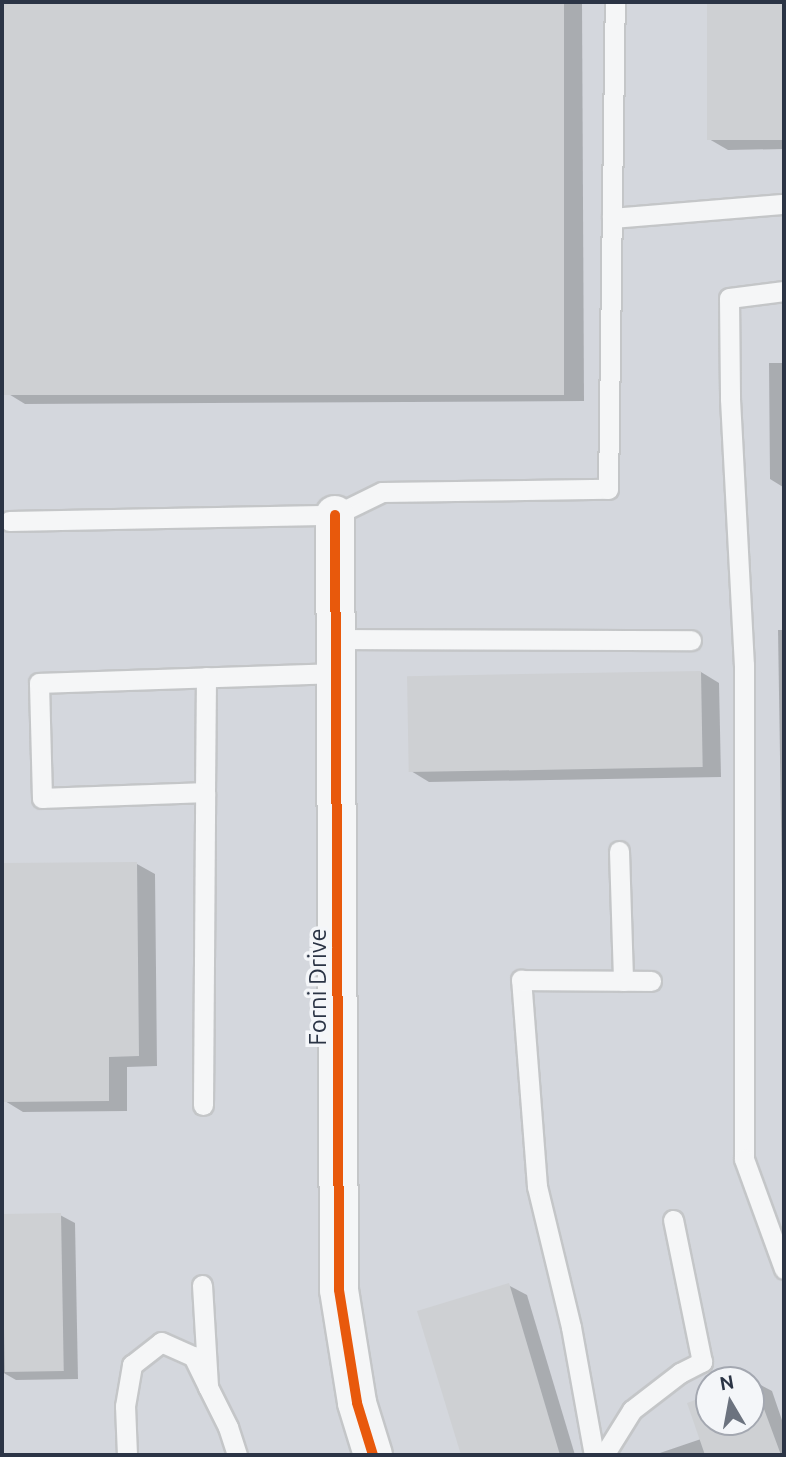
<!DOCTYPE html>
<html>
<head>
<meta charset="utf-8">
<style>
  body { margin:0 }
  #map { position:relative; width:786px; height:1457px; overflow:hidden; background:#e6e8ea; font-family:Ubuntu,sans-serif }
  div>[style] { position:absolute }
  .built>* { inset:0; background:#d4d7dd }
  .shadow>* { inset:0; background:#0003 }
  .building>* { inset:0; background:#ced0d3; transform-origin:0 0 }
  .roads { filter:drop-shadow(2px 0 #c4c6c8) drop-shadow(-2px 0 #c4c6c8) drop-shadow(0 2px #c4c6c8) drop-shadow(0 -2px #c4c6c8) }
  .lane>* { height:19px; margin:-9.5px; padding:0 9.5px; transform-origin:9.5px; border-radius:9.5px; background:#f5f6f7 }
  .street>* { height:38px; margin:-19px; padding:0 19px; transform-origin:19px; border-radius:19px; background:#f5f6f7 }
  .cycleway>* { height:10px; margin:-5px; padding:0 5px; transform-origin:5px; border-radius:5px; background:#e8590c }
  span { translate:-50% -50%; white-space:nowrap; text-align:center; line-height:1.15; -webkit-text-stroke:7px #f4f6f9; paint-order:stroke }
  .street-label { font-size:24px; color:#2b3445 }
  .frame { position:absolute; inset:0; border:4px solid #2b3445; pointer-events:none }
  .north { position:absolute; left:695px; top:1366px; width:70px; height:70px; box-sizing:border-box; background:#f4f6f9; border:2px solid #a4a8b1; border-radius:50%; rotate:350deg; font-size:19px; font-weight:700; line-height:28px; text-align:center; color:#2b3445 }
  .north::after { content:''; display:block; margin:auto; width:24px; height:32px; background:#6c737f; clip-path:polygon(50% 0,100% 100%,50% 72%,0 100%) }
</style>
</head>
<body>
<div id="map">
  <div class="built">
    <div style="clip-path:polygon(evenodd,2px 2px,784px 2px,784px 1455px,2px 1455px,2px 2px,709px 1380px,751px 1380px,751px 1422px,709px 1422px,709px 1380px)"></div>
  </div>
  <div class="shadow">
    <div style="clip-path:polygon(5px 2px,582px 2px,584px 401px,25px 404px,7px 393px)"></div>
    <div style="clip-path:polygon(708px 2px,784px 2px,784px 149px,728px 150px,709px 139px)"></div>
    <div style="clip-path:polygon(769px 363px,784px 363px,784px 621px,783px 487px,770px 479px)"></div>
    <div style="clip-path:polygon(778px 630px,784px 630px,784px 1013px)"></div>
    <div style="clip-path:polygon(701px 672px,719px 683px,721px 777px,429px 782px,411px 771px)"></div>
    <div style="clip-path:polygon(137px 864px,155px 874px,157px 1066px,127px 1067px,127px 1111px,23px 1112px,5px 1101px)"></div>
    <div style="clip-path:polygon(60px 1215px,75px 1223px,78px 1379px,16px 1380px,2px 1372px,2px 1216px)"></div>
    <div style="clip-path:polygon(508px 1285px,527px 1295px,575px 1455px,462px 1455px,419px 1312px)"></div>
    <div style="clip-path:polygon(753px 1381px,772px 1391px,784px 1426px,784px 1455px,654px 1455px,701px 1439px,709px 1397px,709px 1422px,751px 1422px)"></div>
  </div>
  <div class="building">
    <div style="left:4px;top:2px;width:560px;height:393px"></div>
    <div style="left:707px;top:2px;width:77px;height:138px"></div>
    <div style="left:701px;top:671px;width:96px;height:294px;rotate:89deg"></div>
    <div style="clip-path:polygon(137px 862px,139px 1056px,109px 1057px,109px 1101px,3px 1102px,2px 863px)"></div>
    <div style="left:61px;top:1213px;width:158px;height:59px;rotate:89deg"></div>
    <div style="clip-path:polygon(509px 1283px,560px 1455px,461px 1455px,417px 1311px)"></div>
    <div style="clip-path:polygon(753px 1379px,781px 1455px,705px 1455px,687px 1403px,709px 1395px,709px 1422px,751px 1422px,750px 1380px)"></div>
  </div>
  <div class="roads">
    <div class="lane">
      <div style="left:612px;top:218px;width:173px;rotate:-4.7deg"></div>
      <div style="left:784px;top:291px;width:55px;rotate:172.7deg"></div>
      <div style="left:729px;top:298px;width:101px;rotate:89.4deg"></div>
      <div style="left:730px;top:399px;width:266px;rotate:87deg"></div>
      <div style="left:744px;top:665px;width:494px;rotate:90deg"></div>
      <div style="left:744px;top:1159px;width:117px;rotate:70deg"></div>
      <div style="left:9px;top:521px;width:326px;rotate:-1.1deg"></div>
      <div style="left:335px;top:515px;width:52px;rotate:-26.1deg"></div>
      <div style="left:382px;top:492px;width:226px;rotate:-0.8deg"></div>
      <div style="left:608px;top:489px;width:487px;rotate:-89.2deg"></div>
      <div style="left:336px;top:639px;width:355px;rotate:0.2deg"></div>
      <div style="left:206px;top:677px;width:115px;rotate:90.5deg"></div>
      <div style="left:205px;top:792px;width:163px;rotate:177.9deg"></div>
      <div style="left:42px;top:798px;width:115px;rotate:-91.5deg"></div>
      <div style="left:39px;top:683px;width:298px;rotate:-1.9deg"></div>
      <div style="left:619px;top:851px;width:130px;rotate:88.2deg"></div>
      <div style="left:203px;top:1105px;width:313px;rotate:-89.6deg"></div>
      <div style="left:202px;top:1285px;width:102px;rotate:86.6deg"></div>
      <div style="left:208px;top:1387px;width:45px;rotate:63.4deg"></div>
      <div style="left:228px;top:1427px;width:29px;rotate:72deg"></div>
      <div style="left:127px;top:1455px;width:49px;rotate:-92.3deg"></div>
      <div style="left:125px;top:1406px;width:42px;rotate:-80.3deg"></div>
      <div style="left:132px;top:1365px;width:37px;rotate:-38deg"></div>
      <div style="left:161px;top:1342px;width:35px;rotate:24deg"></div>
      <div style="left:193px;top:1356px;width:34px;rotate:64deg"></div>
      <div style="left:594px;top:1455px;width:130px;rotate:-100.2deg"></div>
      <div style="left:571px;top:1327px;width:145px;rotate:-103.6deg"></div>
      <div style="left:537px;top:1186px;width:207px;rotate:-94.4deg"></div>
      <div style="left:521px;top:980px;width:130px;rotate:0.4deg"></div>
      <div style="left:604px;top:1455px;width:53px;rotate:-58.1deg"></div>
      <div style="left:632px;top:1410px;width:61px;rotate:-37.6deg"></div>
      <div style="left:680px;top:1373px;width:25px;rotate:-27deg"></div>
      <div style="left:702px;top:1362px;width:145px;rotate:-101.5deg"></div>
    </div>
    <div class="street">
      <div style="left:335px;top:515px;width:775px;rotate:89.7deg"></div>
      <div style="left:339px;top:1290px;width:114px;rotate:80.9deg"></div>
      <div style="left:357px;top:1403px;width:54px;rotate:72.9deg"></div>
    </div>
  </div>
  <div class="cycleway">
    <div style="left:335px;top:515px;width:775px;rotate:89.7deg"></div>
    <div style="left:339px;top:1290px;width:114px;rotate:80.9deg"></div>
    <div style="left:357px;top:1403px;width:54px;rotate:72.9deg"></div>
  </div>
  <div class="street-label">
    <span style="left:318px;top:987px;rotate:-90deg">Forni Drive</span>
  </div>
  <div class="frame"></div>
  <div class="north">N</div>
</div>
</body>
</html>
